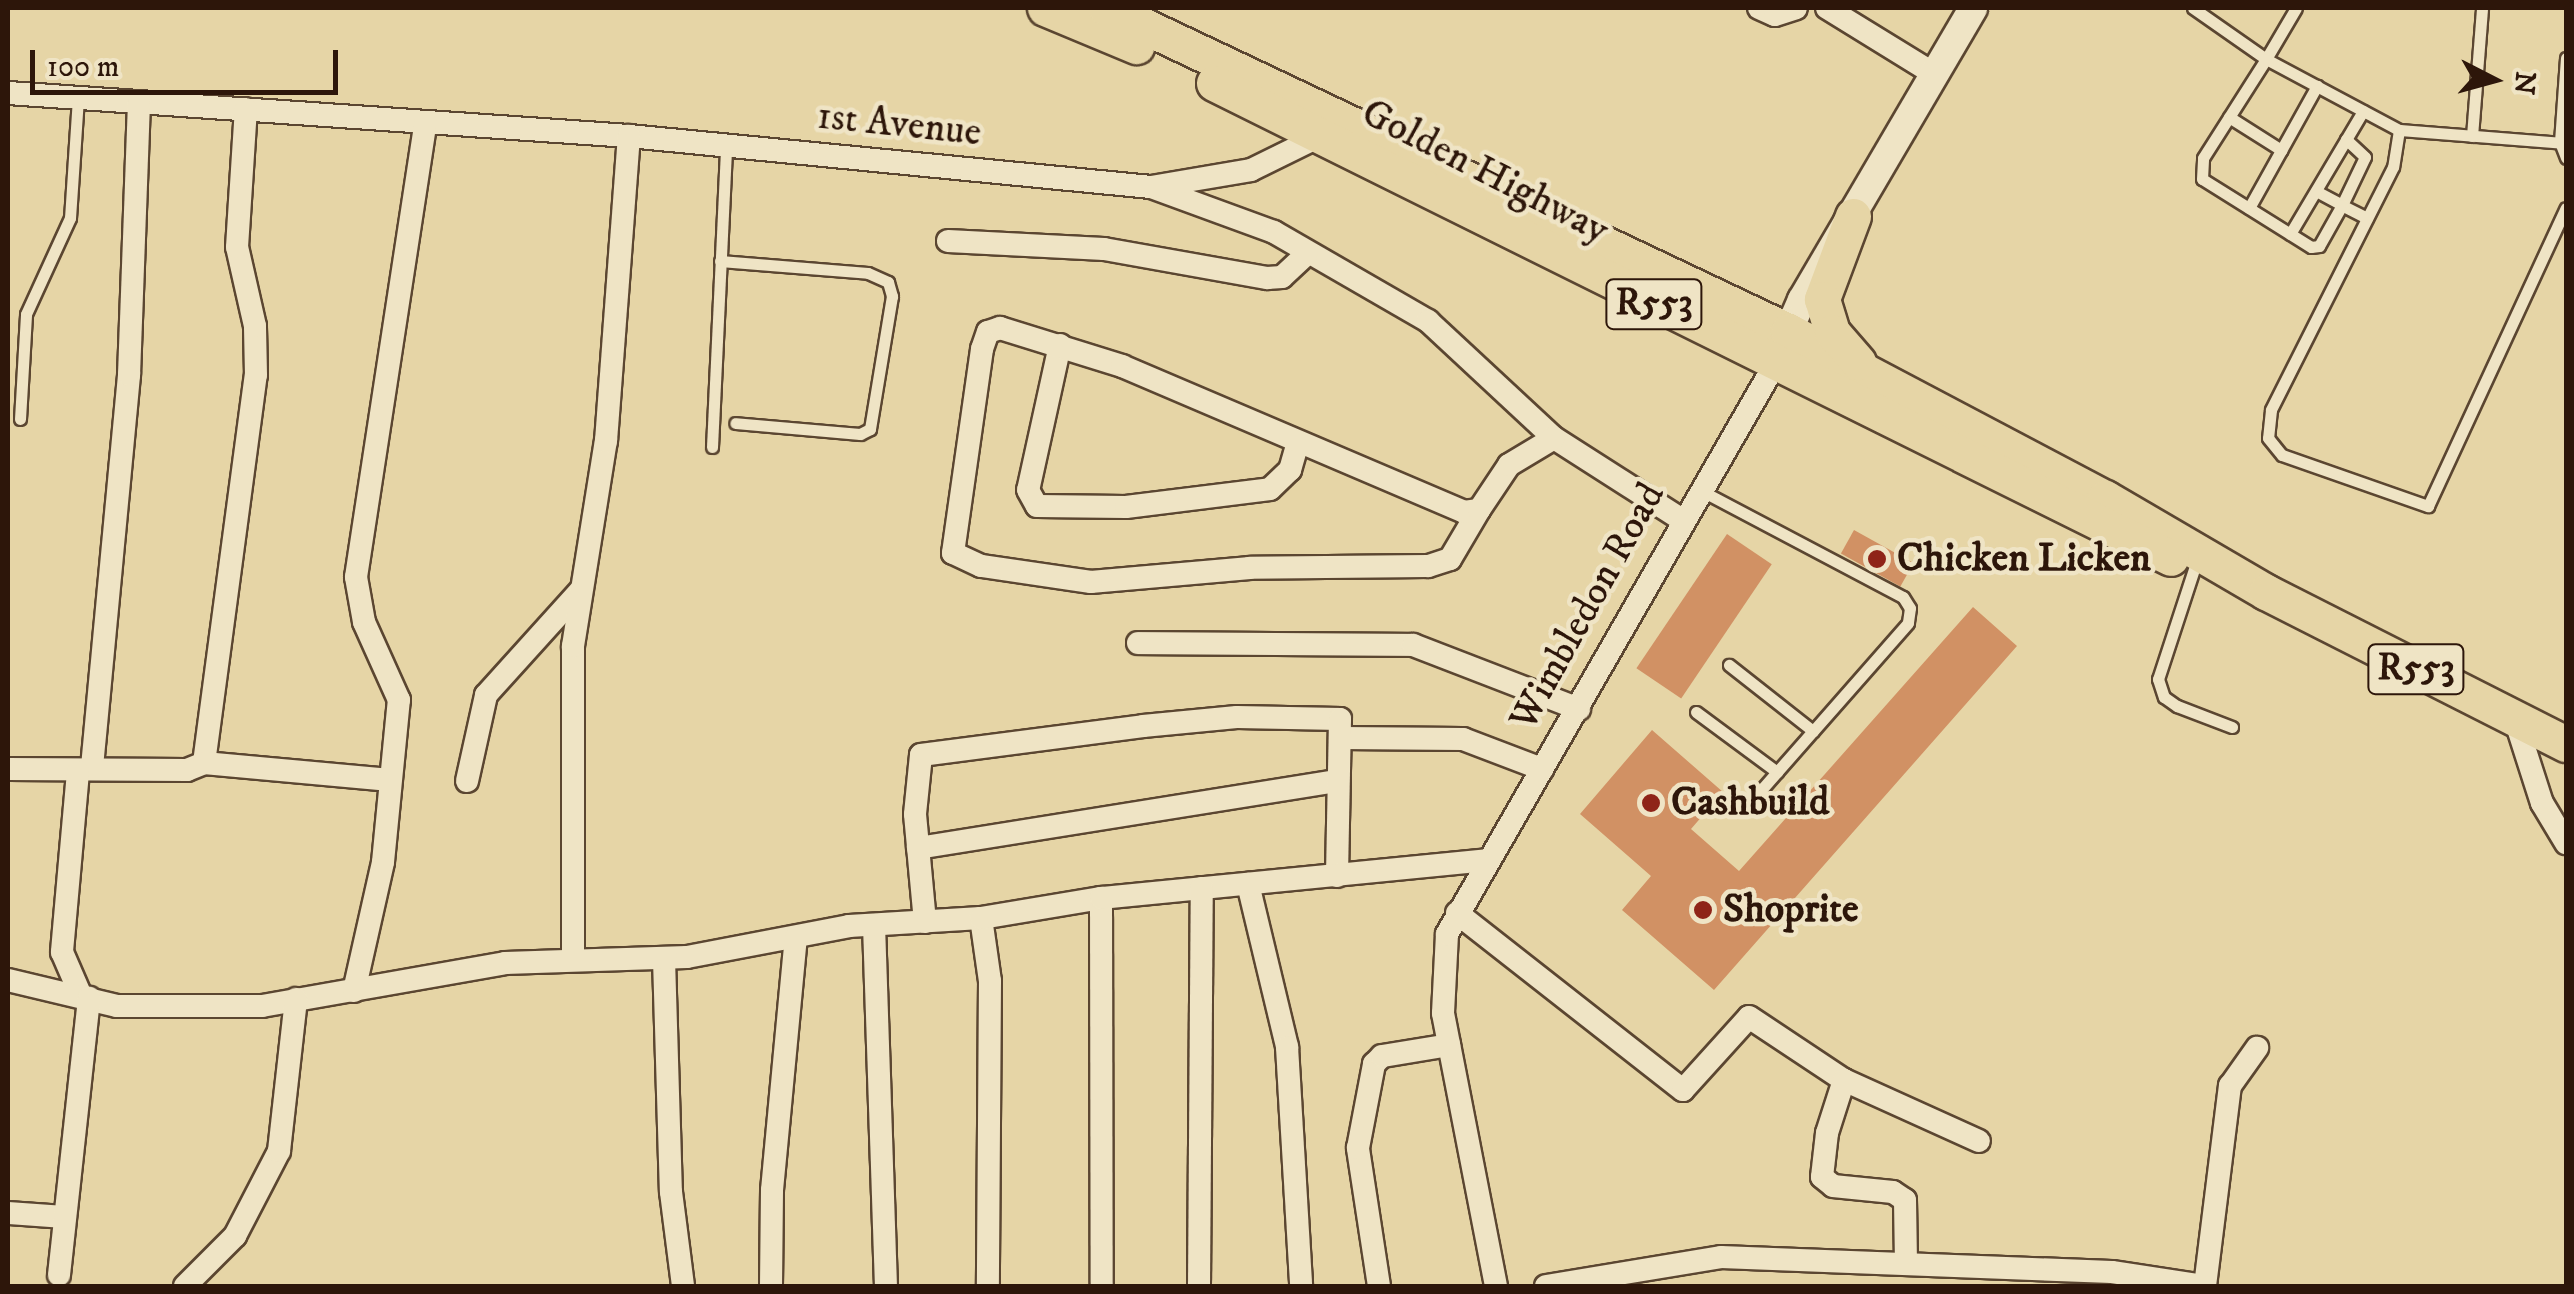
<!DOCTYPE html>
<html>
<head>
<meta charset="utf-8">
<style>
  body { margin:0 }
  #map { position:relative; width:2574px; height:1294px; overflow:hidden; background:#e6d5a6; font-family:"IM FELL DW Pica",serif }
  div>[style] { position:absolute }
  .building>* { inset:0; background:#d19164; transform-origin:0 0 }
  .roads { filter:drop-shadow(2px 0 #5b4631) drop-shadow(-2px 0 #5b4631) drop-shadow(0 2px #5b4631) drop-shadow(0 -2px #5b4631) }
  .service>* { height:11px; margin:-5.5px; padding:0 5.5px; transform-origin:5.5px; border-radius:5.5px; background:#efe4c5 }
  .minor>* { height:22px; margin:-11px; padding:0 11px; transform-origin:11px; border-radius:11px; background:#efe4c5 }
  .tertiary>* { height:28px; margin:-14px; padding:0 14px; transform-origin:14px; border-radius:14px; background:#efe4c5 }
  .primary>* { height:35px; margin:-17.5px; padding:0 17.5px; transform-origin:17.5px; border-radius:17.5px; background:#e6d5a6 }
  .dots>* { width:28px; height:28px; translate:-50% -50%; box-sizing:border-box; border:5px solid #efe4c5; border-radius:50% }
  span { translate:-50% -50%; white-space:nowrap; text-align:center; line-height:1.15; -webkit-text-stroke:9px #efe4c5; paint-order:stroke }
  .shield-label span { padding:2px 8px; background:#efe4c5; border:2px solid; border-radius:8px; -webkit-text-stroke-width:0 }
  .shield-label { font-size:38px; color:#2d160a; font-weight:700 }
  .street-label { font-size:40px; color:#2d160a }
  .poi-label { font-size:40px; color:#2d160a; font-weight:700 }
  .left { translate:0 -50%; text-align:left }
  .frame { position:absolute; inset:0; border:10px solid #2d160a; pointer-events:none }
  .north { position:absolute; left:2444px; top:30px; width:100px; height:100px; -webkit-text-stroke:8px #efe4c5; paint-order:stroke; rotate:96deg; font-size:28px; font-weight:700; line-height:40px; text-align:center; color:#2d160a }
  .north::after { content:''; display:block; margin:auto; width:35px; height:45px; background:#2d160a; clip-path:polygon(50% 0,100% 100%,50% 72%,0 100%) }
  .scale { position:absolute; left:30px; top:50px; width:308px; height:45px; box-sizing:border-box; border:5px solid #2d160a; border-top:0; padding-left:12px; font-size:30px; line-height:35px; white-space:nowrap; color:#2d160a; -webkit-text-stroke:8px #efe4c5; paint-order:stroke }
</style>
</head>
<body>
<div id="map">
  <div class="building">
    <div style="left:1854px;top:530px;width:68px;height:27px;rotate:29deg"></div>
    <div style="left:1727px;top:534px;width:54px;height:162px;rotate:34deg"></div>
    <div style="clip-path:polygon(1973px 607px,2017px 646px,1714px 990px,1622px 910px,1651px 876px,1580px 814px,1652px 730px,1723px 792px,1691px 829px,1739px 871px)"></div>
  </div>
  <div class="roads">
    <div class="service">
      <div style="left:2193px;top:8px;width:89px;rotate:34.9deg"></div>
      <div style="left:2266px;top:59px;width:59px;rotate:-59.5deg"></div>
      <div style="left:2566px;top:58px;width:84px;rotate:94.1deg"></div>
      <div style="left:2560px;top:142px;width:17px;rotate:69deg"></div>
      <div style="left:2229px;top:117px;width:62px;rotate:32.4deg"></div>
      <div style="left:2399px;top:130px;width:37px;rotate:99deg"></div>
      <div style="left:2393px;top:167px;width:272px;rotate:116.7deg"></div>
      <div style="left:2271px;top:410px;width:28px;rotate:96deg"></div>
      <div style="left:2268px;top:438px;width:22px;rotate:51deg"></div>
      <div style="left:2282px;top:455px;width:155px;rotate:19.3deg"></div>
      <div style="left:2428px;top:506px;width:328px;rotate:-65.2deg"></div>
      <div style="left:2472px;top:136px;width:128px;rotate:-85.5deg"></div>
      <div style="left:2316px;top:191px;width:30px;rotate:28deg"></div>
      <div style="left:2342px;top:205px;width:53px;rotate:-64.4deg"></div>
      <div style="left:2365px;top:157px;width:26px;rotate:-137deg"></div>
      <div style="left:2249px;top:208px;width:140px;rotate:-60.9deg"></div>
      <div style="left:2367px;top:218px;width:28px;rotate:-153deg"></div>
      <div style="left:2342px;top:205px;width:47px;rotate:119.3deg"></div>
      <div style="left:2319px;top:246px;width:8px;rotate:173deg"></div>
      <div style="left:2311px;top:247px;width:128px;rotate:-148deg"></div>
      <div style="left:2202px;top:179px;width:21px;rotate:-87deg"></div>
      <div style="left:2203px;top:158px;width:117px;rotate:-57.5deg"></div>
      <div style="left:2266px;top:59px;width:151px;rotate:28.1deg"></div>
      <div style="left:2399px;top:130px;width:168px;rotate:4.5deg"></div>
      <div style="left:2290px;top:234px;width:143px;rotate:-59.3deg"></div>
      <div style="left:720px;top:261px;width:148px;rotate:4.6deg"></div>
      <div style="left:868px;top:273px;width:22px;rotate:24deg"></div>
      <div style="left:888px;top:282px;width:15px;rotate:74deg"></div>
      <div style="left:892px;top:296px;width:135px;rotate:99.4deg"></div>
      <div style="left:870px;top:429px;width:11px;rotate:153deg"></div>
      <div style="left:860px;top:434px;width:125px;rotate:-175deg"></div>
      <div style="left:20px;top:419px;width:105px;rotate:-86.7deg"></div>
      <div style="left:26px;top:314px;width:106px;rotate:-65.4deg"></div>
      <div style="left:70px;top:218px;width:120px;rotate:-86.2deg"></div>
      <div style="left:712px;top:447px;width:302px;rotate:-87.3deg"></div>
      <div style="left:1700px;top:490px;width:229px;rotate:27.8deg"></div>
      <div style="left:1903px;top:597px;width:13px;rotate:58deg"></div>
      <div style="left:1910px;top:608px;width:15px;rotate:98deg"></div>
      <div style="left:1908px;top:623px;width:144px;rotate:131.3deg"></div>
      <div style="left:1813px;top:731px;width:107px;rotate:-141.8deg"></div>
      <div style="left:2195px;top:566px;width:119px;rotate:108.1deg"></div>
      <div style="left:2158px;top:679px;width:19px;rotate:72deg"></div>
      <div style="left:2164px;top:697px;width:16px;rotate:35deg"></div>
      <div style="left:2177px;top:706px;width:59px;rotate:20.9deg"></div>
      <div style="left:1696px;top:712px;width:101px;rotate:36.5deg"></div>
      <div style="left:1747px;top:806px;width:100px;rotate:-48.7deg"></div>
    </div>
    <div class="minor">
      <div style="left:1759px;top:8px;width:17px;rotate:24deg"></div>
      <div style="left:1775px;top:15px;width:22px;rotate:-18deg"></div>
      <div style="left:1827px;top:8px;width:128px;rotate:31.6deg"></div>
      <div style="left:8px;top:93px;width:622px;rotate:3.96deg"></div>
      <div style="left:629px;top:136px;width:524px;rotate:5.58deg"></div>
      <div style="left:1151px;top:187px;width:131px;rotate:20.1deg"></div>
      <div style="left:1274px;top:232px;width:178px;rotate:30deg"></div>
      <div style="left:1428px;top:321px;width:172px;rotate:42.9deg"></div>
      <div style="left:1554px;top:438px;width:152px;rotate:32.6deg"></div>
      <div style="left:1151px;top:187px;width:101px;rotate:-9.6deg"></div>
      <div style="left:1251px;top:170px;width:77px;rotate:-26.2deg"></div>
      <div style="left:948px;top:241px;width:156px;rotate:2.9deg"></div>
      <div style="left:1104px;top:249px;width:166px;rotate:10.1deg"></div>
      <div style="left:1267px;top:278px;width:15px;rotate:-4deg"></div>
      <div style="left:1282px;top:277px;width:33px;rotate:-43deg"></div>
      <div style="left:1060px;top:345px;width:148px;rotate:102.4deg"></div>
      <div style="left:1028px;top:490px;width:18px;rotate:61deg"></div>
      <div style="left:1037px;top:506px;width:89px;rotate:0.6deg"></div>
      <div style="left:1126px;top:507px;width:145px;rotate:-7.1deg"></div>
      <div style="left:1270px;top:489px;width:28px;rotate:-44deg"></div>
      <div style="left:1290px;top:470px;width:29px;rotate:-74deg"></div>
      <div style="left:1479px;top:510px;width:57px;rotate:120.6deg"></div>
      <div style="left:1450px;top:559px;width:23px;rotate:162deg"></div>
      <div style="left:1428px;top:566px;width:178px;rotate:179.4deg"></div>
      <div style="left:1250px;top:568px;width:160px;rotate:175deg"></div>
      <div style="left:1091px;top:582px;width:111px;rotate:-171.7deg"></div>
      <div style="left:981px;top:566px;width:31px;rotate:-155deg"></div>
      <div style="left:953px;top:553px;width:206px;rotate:-81.9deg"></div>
      <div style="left:982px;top:349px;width:18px;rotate:-71deg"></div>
      <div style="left:988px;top:332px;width:13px;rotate:-18deg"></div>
      <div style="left:1000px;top:328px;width:128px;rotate:17.3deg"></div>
      <div style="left:1122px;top:366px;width:372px;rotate:23.1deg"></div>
      <div style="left:1464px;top:512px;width:15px;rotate:-8deg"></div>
      <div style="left:1479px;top:510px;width:54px;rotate:-56.3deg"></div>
      <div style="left:1509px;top:465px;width:52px;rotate:-31deg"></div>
      <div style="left:1138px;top:643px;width:275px;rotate:0.4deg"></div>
      <div style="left:1413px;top:645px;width:178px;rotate:21.1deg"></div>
      <div style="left:2515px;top:719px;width:88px;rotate:72.2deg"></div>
      <div style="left:2542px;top:803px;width:47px;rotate:59deg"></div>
      <div style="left:1341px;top:738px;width:122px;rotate:0.5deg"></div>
      <div style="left:1463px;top:739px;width:85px;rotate:20.8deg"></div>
      <div style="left:204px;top:763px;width:391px;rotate:-82.4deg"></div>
      <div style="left:256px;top:375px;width:49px;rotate:-91.2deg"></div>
      <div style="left:255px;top:326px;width:81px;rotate:-102.8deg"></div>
      <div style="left:237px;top:247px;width:138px;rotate:-86.3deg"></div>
      <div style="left:92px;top:767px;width:394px;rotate:-84.6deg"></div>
      <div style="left:129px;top:375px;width:273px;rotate:-87.9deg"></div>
      <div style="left:8px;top:769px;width:179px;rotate:0.3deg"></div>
      <div style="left:187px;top:770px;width:18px;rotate:-22deg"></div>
      <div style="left:204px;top:763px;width:187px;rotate:5.2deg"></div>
      <div style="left:78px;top:772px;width:181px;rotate:95.1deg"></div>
      <div style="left:62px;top:952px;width:48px;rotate:66.6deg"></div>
      <div style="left:467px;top:781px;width:88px;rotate:-77.5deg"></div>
      <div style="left:486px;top:695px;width:142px;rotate:-47.9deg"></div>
      <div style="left:918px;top:848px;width:423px;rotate:-9.1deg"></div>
      <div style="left:1248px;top:884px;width:168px;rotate:76.5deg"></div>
      <div style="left:1287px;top:1047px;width:239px;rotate:86.6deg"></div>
      <div style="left:1101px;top:898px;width:388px;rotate:89.9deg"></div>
      <div style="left:1457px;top:913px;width:287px;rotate:38.1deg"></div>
      <div style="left:1683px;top:1090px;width:98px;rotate:-47.9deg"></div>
      <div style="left:1749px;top:1017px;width:114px;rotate:33.6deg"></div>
      <div style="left:1844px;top:1080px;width:148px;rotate:24.3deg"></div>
      <div style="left:981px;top:918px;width:64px;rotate:81.9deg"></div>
      <div style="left:990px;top:981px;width:305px;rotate:90.4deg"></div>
      <div style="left:925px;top:922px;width:108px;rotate:-95.3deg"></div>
      <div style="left:915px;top:814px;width:59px;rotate:-84.2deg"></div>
      <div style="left:921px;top:755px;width:224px;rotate:-7.4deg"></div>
      <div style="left:1143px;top:726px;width:94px;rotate:-5.5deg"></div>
      <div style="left:1237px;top:717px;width:103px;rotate:1.1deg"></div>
      <div style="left:1340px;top:719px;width:157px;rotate:91.1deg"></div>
      <div style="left:874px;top:925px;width:361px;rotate:88.1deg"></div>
      <div style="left:573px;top:959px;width:313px;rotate:-90deg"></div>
      <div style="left:573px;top:646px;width:208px;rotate:-80.9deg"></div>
      <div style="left:606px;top:441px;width:306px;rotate:-85.7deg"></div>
      <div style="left:664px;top:959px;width:233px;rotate:88.3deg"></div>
      <div style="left:671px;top:1192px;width:95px;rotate:82.7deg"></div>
      <div style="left:8px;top:980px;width:112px;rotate:13.4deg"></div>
      <div style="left:117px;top:1006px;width:145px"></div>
      <div style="left:262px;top:1006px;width:247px;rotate:-10deg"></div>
      <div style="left:505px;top:963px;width:182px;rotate:-1.9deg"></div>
      <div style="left:687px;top:957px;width:165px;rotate:-10.8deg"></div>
      <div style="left:849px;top:926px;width:132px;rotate:-3.5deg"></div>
      <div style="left:981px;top:918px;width:122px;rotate:-9.5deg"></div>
      <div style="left:1101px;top:898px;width:387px;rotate:-5.6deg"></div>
      <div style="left:354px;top:991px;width:132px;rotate:-77.3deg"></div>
      <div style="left:383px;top:862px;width:163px;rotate:-84.4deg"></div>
      <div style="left:399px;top:700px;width:85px;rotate:-114.2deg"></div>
      <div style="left:364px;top:622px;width:46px;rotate:-100.1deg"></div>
      <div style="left:356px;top:577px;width:460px;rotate:-81.3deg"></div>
      <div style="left:1844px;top:1080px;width:56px;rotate:107.8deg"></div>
      <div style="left:1827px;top:1133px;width:44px;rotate:96.5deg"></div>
      <div style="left:1822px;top:1177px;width:14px;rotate:39deg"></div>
      <div style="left:1833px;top:1186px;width:60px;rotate:5.7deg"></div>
      <div style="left:1893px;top:1192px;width:14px;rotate:34deg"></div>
      <div style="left:1905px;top:1200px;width:63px;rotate:89.1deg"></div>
      <div style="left:8px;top:1213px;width:56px;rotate:4.1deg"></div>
      <div style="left:59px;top:1275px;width:279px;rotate:-83.8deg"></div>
      <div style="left:185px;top:1286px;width:71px;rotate:-45deg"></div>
      <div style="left:235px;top:1236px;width:96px;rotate:-62.6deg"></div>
      <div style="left:279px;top:1151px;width:153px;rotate:-83.6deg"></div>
      <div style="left:771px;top:1286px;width:96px;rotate:-89.4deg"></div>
      <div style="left:772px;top:1190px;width:254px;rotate:-84.6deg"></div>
      <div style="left:1199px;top:1286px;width:398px;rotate:-89.6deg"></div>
      <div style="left:1379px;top:1286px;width:140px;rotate:-98.7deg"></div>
      <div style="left:1358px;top:1148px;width:86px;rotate:-79.2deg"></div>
      <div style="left:1374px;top:1064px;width:11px;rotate:-45deg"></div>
      <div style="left:1382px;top:1056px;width:68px;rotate:-9.3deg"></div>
      <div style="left:1496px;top:1286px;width:278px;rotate:-101deg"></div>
      <div style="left:1443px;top:1013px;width:79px;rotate:-87.1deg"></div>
      <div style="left:1447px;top:934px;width:655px;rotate:-60.07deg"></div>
      <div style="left:1546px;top:1286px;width:177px;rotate:-9.4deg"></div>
      <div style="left:1721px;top:1257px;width:391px;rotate:2.2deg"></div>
      <div style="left:2112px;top:1272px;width:94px;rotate:8.6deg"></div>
      <div style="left:2205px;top:1286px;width:202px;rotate:-82.9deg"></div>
      <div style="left:2230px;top:1086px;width:47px;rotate:-54.6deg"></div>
    </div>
    <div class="tertiary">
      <div style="left:1780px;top:350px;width:55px;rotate:-66.3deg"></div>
      <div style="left:1802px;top:300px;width:338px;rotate:-59.6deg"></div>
    </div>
    <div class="primary">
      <div style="left:1045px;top:8px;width:99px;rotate:22.7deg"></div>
      <div style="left:1106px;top:8px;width:755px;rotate:25.34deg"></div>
      <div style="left:1788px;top:331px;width:358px;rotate:27.8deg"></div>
      <div style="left:2105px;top:498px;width:186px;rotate:30.3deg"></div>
      <div style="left:2266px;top:592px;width:336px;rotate:26.9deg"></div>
      <div style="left:1214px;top:83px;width:1068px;rotate:26.4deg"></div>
      <div style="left:1853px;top:216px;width:89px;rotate:110.5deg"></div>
      <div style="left:1822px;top:299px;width:34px;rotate:73deg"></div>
      <div style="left:1832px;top:332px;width:40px;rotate:49deg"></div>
    </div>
  </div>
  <div class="dots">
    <div style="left:1877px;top:559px;background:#8f2418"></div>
    <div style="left:1651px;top:803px;background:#8f2418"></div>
    <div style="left:1703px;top:910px;background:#8f2418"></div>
  </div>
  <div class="shield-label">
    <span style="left:1654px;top:304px">R553</span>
    <span style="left:2416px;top:669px">R553</span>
  </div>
  <div class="street-label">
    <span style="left:899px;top:125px;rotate:6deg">1st Avenue</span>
    <span style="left:1485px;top:172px;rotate:27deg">Golden Highway</span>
    <span style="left:1588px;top:607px;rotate:-61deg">Wimbledon Road</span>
  </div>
  <div class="poi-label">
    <span class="left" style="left:1897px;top:559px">Chicken Licken</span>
    <span class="left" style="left:1671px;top:803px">Cashbuild</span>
    <span class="left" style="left:1723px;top:910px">Shoprite</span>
  </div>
  <div class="frame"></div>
  <div class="north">N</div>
  <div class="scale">100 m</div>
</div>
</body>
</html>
